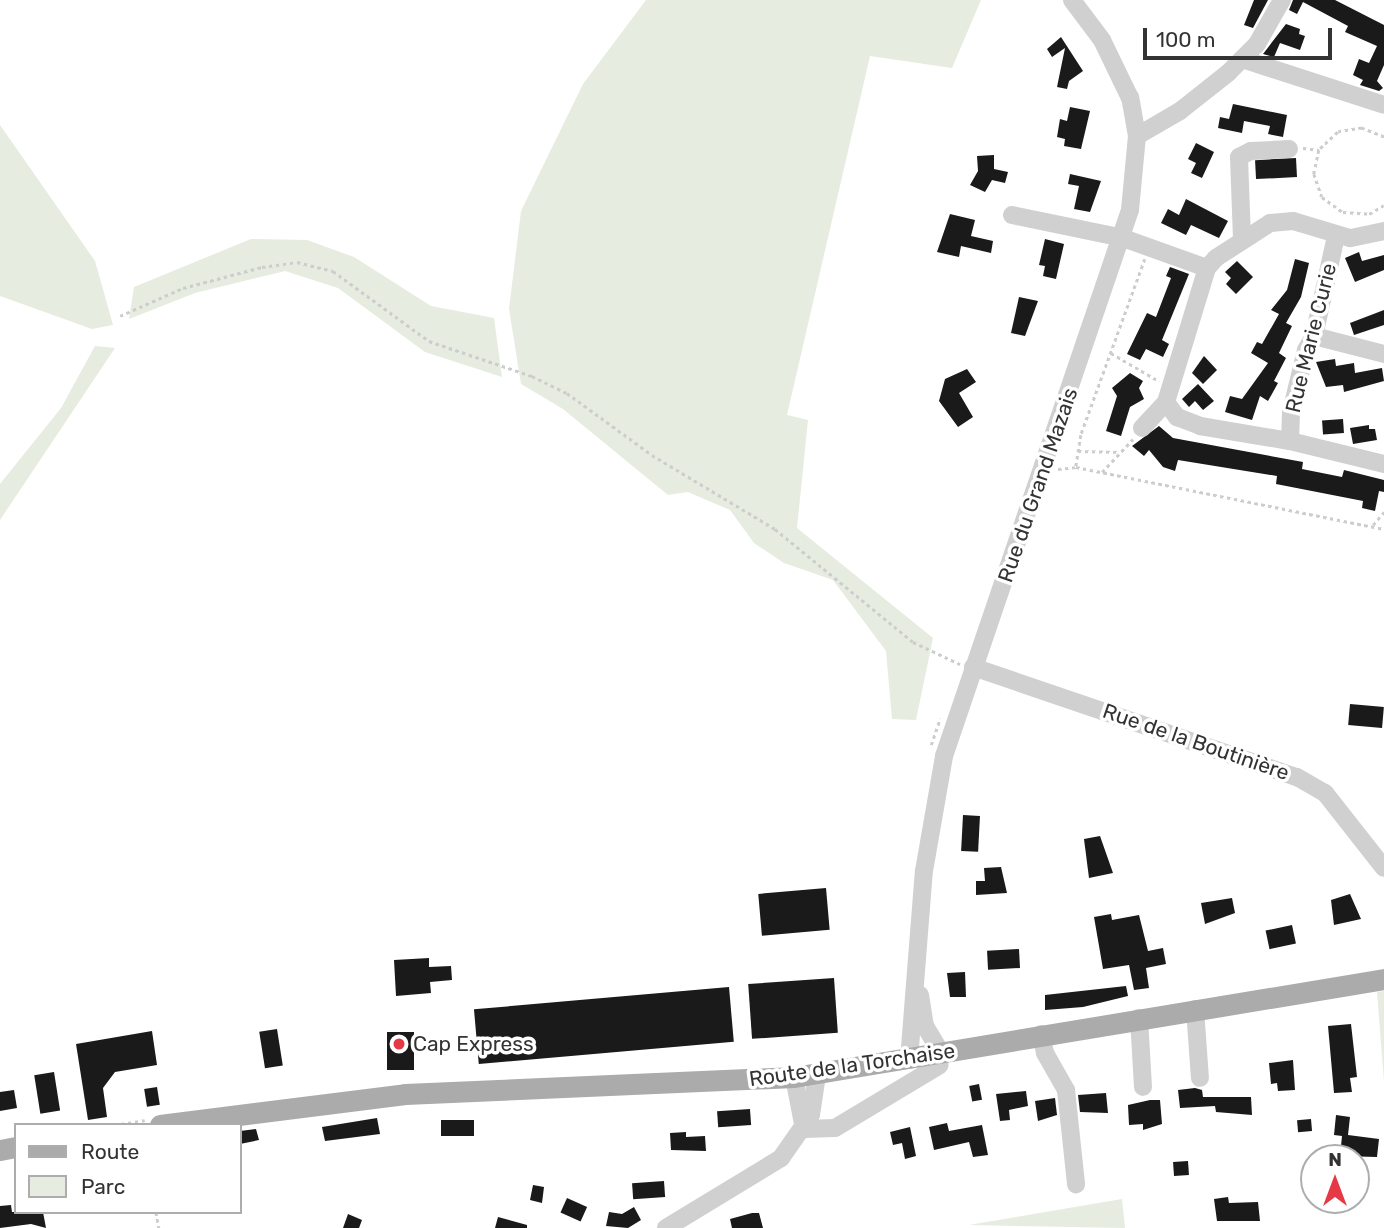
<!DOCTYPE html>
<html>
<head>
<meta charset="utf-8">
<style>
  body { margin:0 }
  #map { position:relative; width:1384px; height:1228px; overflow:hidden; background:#fff; font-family:Rubik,sans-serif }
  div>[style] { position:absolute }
  .green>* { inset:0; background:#e6ecdf }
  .building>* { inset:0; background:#1a1a1a; transform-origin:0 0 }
  .path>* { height:2.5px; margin-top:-1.25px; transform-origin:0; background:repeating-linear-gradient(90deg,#cdcdcd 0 3.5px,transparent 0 7px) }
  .minor>* { height:18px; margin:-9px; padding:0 9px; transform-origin:9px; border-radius:9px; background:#d0d0d0 }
  .major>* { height:21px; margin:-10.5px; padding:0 10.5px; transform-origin:10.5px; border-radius:10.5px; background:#ababab }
  .dots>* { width:19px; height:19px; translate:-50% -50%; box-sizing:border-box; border:4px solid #fff; border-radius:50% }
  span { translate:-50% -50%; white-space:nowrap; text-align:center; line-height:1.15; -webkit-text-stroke:7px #fff; paint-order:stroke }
  .street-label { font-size:21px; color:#333 }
  .poi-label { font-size:21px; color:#333 }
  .left { translate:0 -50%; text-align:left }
  .legend { position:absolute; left:14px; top:1123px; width:228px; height:91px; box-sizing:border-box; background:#fff; border:2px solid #adadad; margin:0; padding:9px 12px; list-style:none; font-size:21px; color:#333 }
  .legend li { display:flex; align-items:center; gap:14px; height:35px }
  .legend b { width:35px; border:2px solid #adadad }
  .north { position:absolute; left:1300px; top:1144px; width:70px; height:70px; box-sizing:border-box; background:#fff; border:2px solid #adadad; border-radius:50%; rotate:0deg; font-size:19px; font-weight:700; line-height:28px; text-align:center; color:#333 }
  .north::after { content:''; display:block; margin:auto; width:24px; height:32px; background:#e63946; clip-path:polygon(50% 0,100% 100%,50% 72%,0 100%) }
  .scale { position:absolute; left:1143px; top:28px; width:189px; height:32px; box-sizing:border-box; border:4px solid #333; border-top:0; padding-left:9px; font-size:21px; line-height:24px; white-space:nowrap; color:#333; -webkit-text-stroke:5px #fff; paint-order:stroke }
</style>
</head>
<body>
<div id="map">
  <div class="green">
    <div style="clip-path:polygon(646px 0,981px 0,952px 68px,870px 56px,787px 415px,808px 420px,797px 528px,933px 638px,916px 720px,892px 719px,886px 651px,833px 580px,784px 563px,754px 543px,730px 510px,688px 492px,668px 495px,563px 409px,521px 384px,509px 309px,521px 211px,583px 84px)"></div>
    <div style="clip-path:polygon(0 125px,95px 261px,113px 325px,92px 329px,0 296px)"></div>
    <div style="clip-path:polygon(251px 239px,307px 240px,354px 257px,431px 306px,494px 318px,502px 377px,425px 352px,338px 288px,285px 271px,195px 293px,129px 319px,134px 287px)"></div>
    <div style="clip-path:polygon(95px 346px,115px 348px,0 520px,0 484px,61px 408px)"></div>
    <div style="clip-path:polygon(1384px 991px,1384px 1081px,1377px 992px)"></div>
    <div style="clip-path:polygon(1122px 1199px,1125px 1228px,969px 1225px)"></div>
  </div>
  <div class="building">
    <div style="clip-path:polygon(1254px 0,1268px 0,1253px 28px,1244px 25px)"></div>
    <div style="clip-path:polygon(1293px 0,1335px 0,1384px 25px,1384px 65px,1377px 81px,1383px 88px,1379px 91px,1360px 85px,1363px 80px,1353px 75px,1359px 59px,1369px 63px,1377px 46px,1345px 32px,1348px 26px,1303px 2px,1297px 14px,1289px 10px)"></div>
    <div style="clip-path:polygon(1286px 24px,1300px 29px,1299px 34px,1305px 36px,1300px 50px,1280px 43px,1274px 57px,1263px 54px)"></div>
    <div style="clip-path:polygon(1061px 37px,1083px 71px,1069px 81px,1067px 89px,1057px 87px,1065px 48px,1052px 57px,1047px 49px)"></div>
    <div style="clip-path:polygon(1233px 104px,1287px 115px,1283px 137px,1268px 134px,1270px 126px,1244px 121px,1242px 133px,1218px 128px,1220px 117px,1229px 119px)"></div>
    <div style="clip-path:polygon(1070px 107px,1090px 111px,1081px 149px,1064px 146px,1065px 139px,1057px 137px,1060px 119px,1067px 121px)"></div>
    <div style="clip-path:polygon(1196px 143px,1214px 152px,1202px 178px,1191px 173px,1196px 163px,1188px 159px)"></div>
    <div style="clip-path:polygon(994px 155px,994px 169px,1008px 172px,1005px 183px,992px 180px,985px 192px,970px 185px,978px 171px,977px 156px)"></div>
    <div style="left:1296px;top:158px;width:19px;height:41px;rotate:87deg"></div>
    <div style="clip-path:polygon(1070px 174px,1101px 181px,1090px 212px,1074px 209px,1079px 186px,1068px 184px)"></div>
    <div style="clip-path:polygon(1186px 199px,1228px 221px,1219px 238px,1191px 225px,1186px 235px,1161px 223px,1168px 209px,1179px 215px)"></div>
    <div style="clip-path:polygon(950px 214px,975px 220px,971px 236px,993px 241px,991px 253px,961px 246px,959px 257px,937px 252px)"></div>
    <div style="clip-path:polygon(1045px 239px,1064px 244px,1056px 279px,1043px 276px,1045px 266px,1039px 265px)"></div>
    <div style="clip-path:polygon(1359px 252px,1362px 261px,1384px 255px,1384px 270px,1355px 282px,1345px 258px)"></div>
    <div style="clip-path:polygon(1295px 259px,1309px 263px,1301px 297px,1286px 323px,1292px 326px,1279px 353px,1286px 358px,1274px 381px,1278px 383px,1268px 401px,1260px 396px,1252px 420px,1225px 412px,1230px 396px,1242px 399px,1268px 363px,1251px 353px,1257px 342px,1262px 344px,1279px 314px,1271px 310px,1287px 290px)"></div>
    <div style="clip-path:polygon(1237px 261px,1253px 277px,1236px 294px,1226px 284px,1231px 278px,1225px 272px)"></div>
    <div style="clip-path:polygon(1170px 267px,1189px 274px,1162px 340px,1169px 344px,1163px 357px,1146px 349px,1140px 360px,1127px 354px,1147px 313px,1156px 317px,1171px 278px,1166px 276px)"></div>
    <div style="clip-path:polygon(1019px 297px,1038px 301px,1025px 336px,1011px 333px)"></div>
    <div style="clip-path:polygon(1384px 310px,1384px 325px,1354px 335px,1350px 323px)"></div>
    <div style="clip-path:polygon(1204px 356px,1217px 370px,1203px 384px,1192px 373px)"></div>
    <div style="clip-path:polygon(1335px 359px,1336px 366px,1354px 363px,1355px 373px,1382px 368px,1384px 381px,1344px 392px,1343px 385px,1326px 387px,1316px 362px)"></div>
    <div style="clip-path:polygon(967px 369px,976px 382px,959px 393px,973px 417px,958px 427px,939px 401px,945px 379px)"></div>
    <div style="clip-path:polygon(1130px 373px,1143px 381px,1139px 388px,1144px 399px,1130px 407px,1121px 436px,1106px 431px,1117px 396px,1112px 388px)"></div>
    <div style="clip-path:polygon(1198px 384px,1214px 401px,1203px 410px,1195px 401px,1189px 407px,1182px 399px)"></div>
    <div style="left:1343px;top:419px;width:14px;height:21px;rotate:86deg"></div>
    <div style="clip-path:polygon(1369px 425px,1369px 429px,1375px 429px,1377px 440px,1353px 444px,1350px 428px)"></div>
    <div style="clip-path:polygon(1159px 426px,1173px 438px,1303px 462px,1302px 469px,1342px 477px,1344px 470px,1384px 480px,1384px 492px,1379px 491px,1375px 511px,1362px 508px,1363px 501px,1276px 484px,1277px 476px,1178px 460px,1175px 471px,1163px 467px,1149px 450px,1144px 456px,1132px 446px)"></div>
    <div style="left:1350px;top:704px;width:34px;height:21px;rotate:5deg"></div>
    <div style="left:963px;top:815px;width:17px;height:36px;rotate:3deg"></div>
    <div style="clip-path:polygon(1100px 836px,1113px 873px,1089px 878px,1084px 839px)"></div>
    <div style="clip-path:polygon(1001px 867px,1007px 893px,976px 895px,976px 881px,985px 881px,984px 868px)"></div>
    <div style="left:826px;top:888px;width:42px;height:68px;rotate:85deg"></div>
    <div style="clip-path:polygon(1350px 894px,1361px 919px,1334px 925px,1331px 900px)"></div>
    <div style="clip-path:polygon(1232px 898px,1235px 913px,1205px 924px,1201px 903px)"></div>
    <div style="clip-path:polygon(1111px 914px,1112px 920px,1139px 915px,1148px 951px,1163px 948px,1166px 964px,1146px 968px,1149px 988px,1134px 990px,1129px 965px,1103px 969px,1094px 917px)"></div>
    <div style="left:1292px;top:925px;width:19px;height:27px;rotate:78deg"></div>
    <div style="left:1019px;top:949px;width:19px;height:32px;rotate:87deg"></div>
    <div style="clip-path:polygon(429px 958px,429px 967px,451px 966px,452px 980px,430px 982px,431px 993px,396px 996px,394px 960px)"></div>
    <div style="clip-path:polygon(965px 972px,966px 997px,950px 997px,947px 973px)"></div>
    <div style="left:834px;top:978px;width:55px;height:86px;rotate:86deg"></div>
    <div style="clip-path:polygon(1126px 986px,1128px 996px,1083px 1007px,1045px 1010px,1045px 995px)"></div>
    <div style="left:729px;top:987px;width:55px;height:256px;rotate:85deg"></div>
    <div style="clip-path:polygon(1351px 1024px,1357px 1077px,1350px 1078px,1352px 1092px,1334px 1093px,1328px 1026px)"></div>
    <div style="left:277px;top:1029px;width:37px;height:18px;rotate:81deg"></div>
    <div style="clip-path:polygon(152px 1031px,157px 1065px,115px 1072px,103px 1088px,107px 1117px,88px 1120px,76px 1044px)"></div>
    <div style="left:414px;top:1032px;width:38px;height:27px;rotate:90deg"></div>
    <div style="clip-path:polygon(1293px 1060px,1295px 1090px,1278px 1091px,1277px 1083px,1271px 1084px,1269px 1063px)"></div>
    <div style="left:54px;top:1072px;width:39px;height:20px;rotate:81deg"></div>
    <div style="left:979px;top:1084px;width:16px;height:10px;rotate:79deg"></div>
    <div style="left:157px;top:1087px;width:18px;height:13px;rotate:81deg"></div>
    <div style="clip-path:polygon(1195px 1088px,1202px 1090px,1203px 1097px,1251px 1097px,1252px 1115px,1216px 1112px,1215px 1106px,1180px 1108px,1178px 1090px)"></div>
    <div style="clip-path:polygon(14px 1090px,17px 1108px,0 1111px,0 1092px)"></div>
    <div style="clip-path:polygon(1026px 1091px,1028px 1106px,1009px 1110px,1010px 1120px,1000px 1121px,996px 1094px)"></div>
    <div style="clip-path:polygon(1106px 1093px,1108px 1113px,1080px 1112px,1078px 1095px)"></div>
    <div style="clip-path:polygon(1055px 1098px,1057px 1115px,1038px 1121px,1035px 1101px)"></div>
    <div style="clip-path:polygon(1150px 1100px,1160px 1100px,1162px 1124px,1143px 1130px,1143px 1124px,1129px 1125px,1128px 1105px)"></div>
    <div style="left:750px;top:1109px;width:16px;height:33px;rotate:86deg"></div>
    <div style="clip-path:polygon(1336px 1115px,1350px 1117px,1348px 1135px,1379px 1139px,1377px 1157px,1340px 1156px,1342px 1136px,1334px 1135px)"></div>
    <div style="clip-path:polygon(377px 1118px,380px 1134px,325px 1141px,322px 1127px)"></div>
    <div style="left:1311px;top:1119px;width:12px;height:14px;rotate:85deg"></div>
    <div style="left:474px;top:1120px;width:16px;height:33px;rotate:90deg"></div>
    <div style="clip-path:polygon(947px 1123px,949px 1131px,982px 1125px,988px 1155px,973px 1157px,969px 1142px,934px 1150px,929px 1127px)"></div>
    <div style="clip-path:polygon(910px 1127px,916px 1156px,905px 1159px,902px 1143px,893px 1145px,890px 1132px)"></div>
    <div style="clip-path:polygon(256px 1129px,259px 1140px,240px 1144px,240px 1131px)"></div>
    <div style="clip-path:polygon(686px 1132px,686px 1137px,705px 1136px,706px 1151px,671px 1150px,670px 1133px)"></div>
    <div style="left:1188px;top:1161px;width:14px;height:15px;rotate:86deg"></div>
    <div style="left:664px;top:1181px;width:16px;height:32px;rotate:86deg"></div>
    <div style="clip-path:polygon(533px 1185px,544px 1187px,542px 1203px,530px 1200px)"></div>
    <div style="clip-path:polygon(1228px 1197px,1229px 1203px,1258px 1202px,1260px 1221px,1217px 1221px,1214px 1199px)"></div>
    <div style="left:567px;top:1198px;width:22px;height:16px;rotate:24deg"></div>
    <div style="clip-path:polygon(11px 1205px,12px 1212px,43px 1212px,46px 1228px,31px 1224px,0 1228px,0 1206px)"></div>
    <div style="clip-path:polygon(634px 1207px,641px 1220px,628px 1228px,606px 1226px,609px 1212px,622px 1214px)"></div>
    <div style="clip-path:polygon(752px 1213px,759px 1213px,763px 1228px,732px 1228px,730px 1219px)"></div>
    <div style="clip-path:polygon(348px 1214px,362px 1220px,359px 1228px,343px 1228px)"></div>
    <div style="clip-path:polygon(498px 1217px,527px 1225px,527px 1228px,495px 1228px)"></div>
  </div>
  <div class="path">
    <div style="left:1384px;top:137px;width:24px;rotate:-158deg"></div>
    <div style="left:1362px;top:128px;width:24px;rotate:171deg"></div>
    <div style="left:1338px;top:132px;width:26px;rotate:137deg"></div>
    <div style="left:1319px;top:150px;width:25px;rotate:102deg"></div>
    <div style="left:1314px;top:174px;width:24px;rotate:71deg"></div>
    <div style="left:1322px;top:197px;width:26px;rotate:36deg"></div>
    <div style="left:1343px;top:212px;width:26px;rotate:4deg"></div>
    <div style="left:1369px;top:214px;width:17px;rotate:-31deg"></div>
    <div style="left:1303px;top:148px;width:16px;rotate:7deg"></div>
    <div style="left:1145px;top:259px;width:187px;rotate:110deg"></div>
    <div style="left:1081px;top:435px;width:32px;rotate:99deg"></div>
    <div style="left:1076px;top:467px;width:314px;rotate:11.4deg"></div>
    <div style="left:120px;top:316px;width:69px;rotate:-24deg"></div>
    <div style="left:183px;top:288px;width:82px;rotate:-14.9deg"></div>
    <div style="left:262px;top:267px;width:35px;rotate:-8deg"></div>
    <div style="left:297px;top:262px;width:37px;rotate:14deg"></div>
    <div style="left:333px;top:271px;width:119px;rotate:36.1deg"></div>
    <div style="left:429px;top:341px;width:109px;rotate:18.8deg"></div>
    <div style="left:532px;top:376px;width:39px;rotate:26deg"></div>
    <div style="left:567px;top:393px;width:105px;rotate:36.1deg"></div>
    <div style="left:652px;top:455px;width:144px;rotate:31deg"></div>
    <div style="left:775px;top:529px;width:178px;rotate:39.3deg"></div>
    <div style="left:913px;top:642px;width:52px;rotate:25.1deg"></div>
    <div style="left:1111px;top:353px;width:56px;rotate:30.3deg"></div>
    <div style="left:1078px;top:451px;width:42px;rotate:1.4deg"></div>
    <div style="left:1058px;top:469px;width:18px;rotate:-6deg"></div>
    <div style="left:1102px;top:472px;width:45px;rotate:-46.8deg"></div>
    <div style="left:1373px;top:525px;width:17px;rotate:-50deg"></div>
    <div style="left:931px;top:745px;width:28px;rotate:-71deg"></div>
    <div style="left:114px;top:1125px;width:31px;rotate:-9deg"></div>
    <div style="left:156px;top:1212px;width:16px;rotate:79deg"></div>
  </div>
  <div class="minor">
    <div style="left:1242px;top:59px;width:149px;rotate:17.9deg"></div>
    <div style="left:1137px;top:136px;width:50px;rotate:-30.2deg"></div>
    <div style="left:1180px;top:111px;width:61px;rotate:-38.4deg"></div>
    <div style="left:1228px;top:73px;width:41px;rotate:-45deg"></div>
    <div style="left:1257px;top:44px;width:51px;rotate:-60.4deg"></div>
    <div style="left:1012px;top:215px;width:113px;rotate:11.7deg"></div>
    <div style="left:1123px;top:238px;width:89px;rotate:19.7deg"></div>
    <div style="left:1384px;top:231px;width:35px;rotate:168deg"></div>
    <div style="left:1350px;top:238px;width:59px;rotate:-163.4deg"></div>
    <div style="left:1293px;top:221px;width:23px;rotate:175deg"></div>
    <div style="left:1270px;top:223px;width:64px;rotate:147.1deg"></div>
    <div style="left:1216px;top:258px;width:13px;rotate:132deg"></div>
    <div style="left:1207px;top:268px;width:140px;rotate:107deg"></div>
    <div style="left:1166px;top:402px;width:19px;rotate:54deg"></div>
    <div style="left:1177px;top:417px;width:25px;rotate:21deg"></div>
    <div style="left:1200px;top:426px;width:91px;rotate:9.5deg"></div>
    <div style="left:1290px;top:441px;width:97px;rotate:13.7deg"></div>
    <div style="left:1242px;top:239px;width:82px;rotate:-92.1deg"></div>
    <div style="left:1239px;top:157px;width:13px;rotate:-27deg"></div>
    <div style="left:1251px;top:151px;width:38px;rotate:-3deg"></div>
    <div style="left:1314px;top:336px;width:72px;rotate:14.4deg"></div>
    <div style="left:1142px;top:428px;width:35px;rotate:-47deg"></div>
    <div style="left:1290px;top:441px;width:29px;rotate:-88deg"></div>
    <div style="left:1291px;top:412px;width:64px;rotate:-76.4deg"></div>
    <div style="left:1306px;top:350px;width:16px;rotate:-60deg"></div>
    <div style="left:1314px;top:336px;width:102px;rotate:-77.6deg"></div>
    <div style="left:973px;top:667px;width:342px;rotate:18.8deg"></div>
    <div style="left:1297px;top:777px;width:32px;rotate:30deg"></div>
    <div style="left:1325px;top:793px;width:95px;rotate:51.8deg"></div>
    <div style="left:920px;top:995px;width:31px;rotate:81deg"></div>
    <div style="left:925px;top:1026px;width:31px;rotate:59deg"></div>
    <div style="left:1195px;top:1009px;width:69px;rotate:85.9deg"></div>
    <div style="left:1139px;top:1018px;width:69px;rotate:86.7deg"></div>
    <div style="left:1041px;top:1034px;width:19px;rotate:78deg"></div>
    <div style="left:1045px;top:1053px;width:43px;rotate:60.4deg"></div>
    <div style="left:1066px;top:1090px;width:95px;rotate:83.9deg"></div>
    <div style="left:909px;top:1060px;width:190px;rotate:-85.5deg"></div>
    <div style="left:924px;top:871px;width:117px;rotate:-80.1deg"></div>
    <div style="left:944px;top:756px;width:577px;rotate:-71.19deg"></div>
    <div style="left:1130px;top:210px;width:74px;rotate:-84.6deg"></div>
    <div style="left:1137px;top:136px;width:39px;rotate:-100deg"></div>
    <div style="left:1130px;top:98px;width:64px;rotate:-115.8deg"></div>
    <div style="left:1102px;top:40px;width:50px;rotate:-126.9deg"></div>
    <div style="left:794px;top:1077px;width:53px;rotate:79.1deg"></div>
    <div style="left:804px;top:1129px;width:31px;rotate:-2deg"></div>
    <div style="left:835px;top:1128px;width:122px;rotate:-31deg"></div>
    <div style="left:666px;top:1228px;width:135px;rotate:-31.3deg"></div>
    <div style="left:781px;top:1158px;width:52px;rotate:-55.1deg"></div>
    <div style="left:811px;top:1115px;width:40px;rotate:-81.5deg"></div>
  </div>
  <div class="major">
    <div style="left:160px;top:1125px;width:247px;rotate:-7.2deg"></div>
    <div style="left:405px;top:1094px;width:389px;rotate:-2.5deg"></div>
    <div style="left:794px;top:1077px;width:598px;rotate:-9.43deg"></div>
    <div style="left:0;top:1150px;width:16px;rotate:-11deg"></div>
  </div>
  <div class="dots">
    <div style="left:399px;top:1044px;background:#e63946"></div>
  </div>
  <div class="street-label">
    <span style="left:1311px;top:338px;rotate:-76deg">Rue Marie Curie</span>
    <span style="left:1038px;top:485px;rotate:-71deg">Rue du Grand Mazais</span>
    <span style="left:1196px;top:742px;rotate:19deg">Rue de la Boutinière</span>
    <span style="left:852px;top:1065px;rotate:-8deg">Route de la Torchaise</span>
  </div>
  <div class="poi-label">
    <span class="left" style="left:413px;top:1044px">Cap Express</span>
  </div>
  <ul class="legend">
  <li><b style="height:9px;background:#ababab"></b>Route</li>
  <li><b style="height:19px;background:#e6ecdf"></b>Parc</li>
  </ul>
  <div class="north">N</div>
  <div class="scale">100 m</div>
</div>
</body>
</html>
